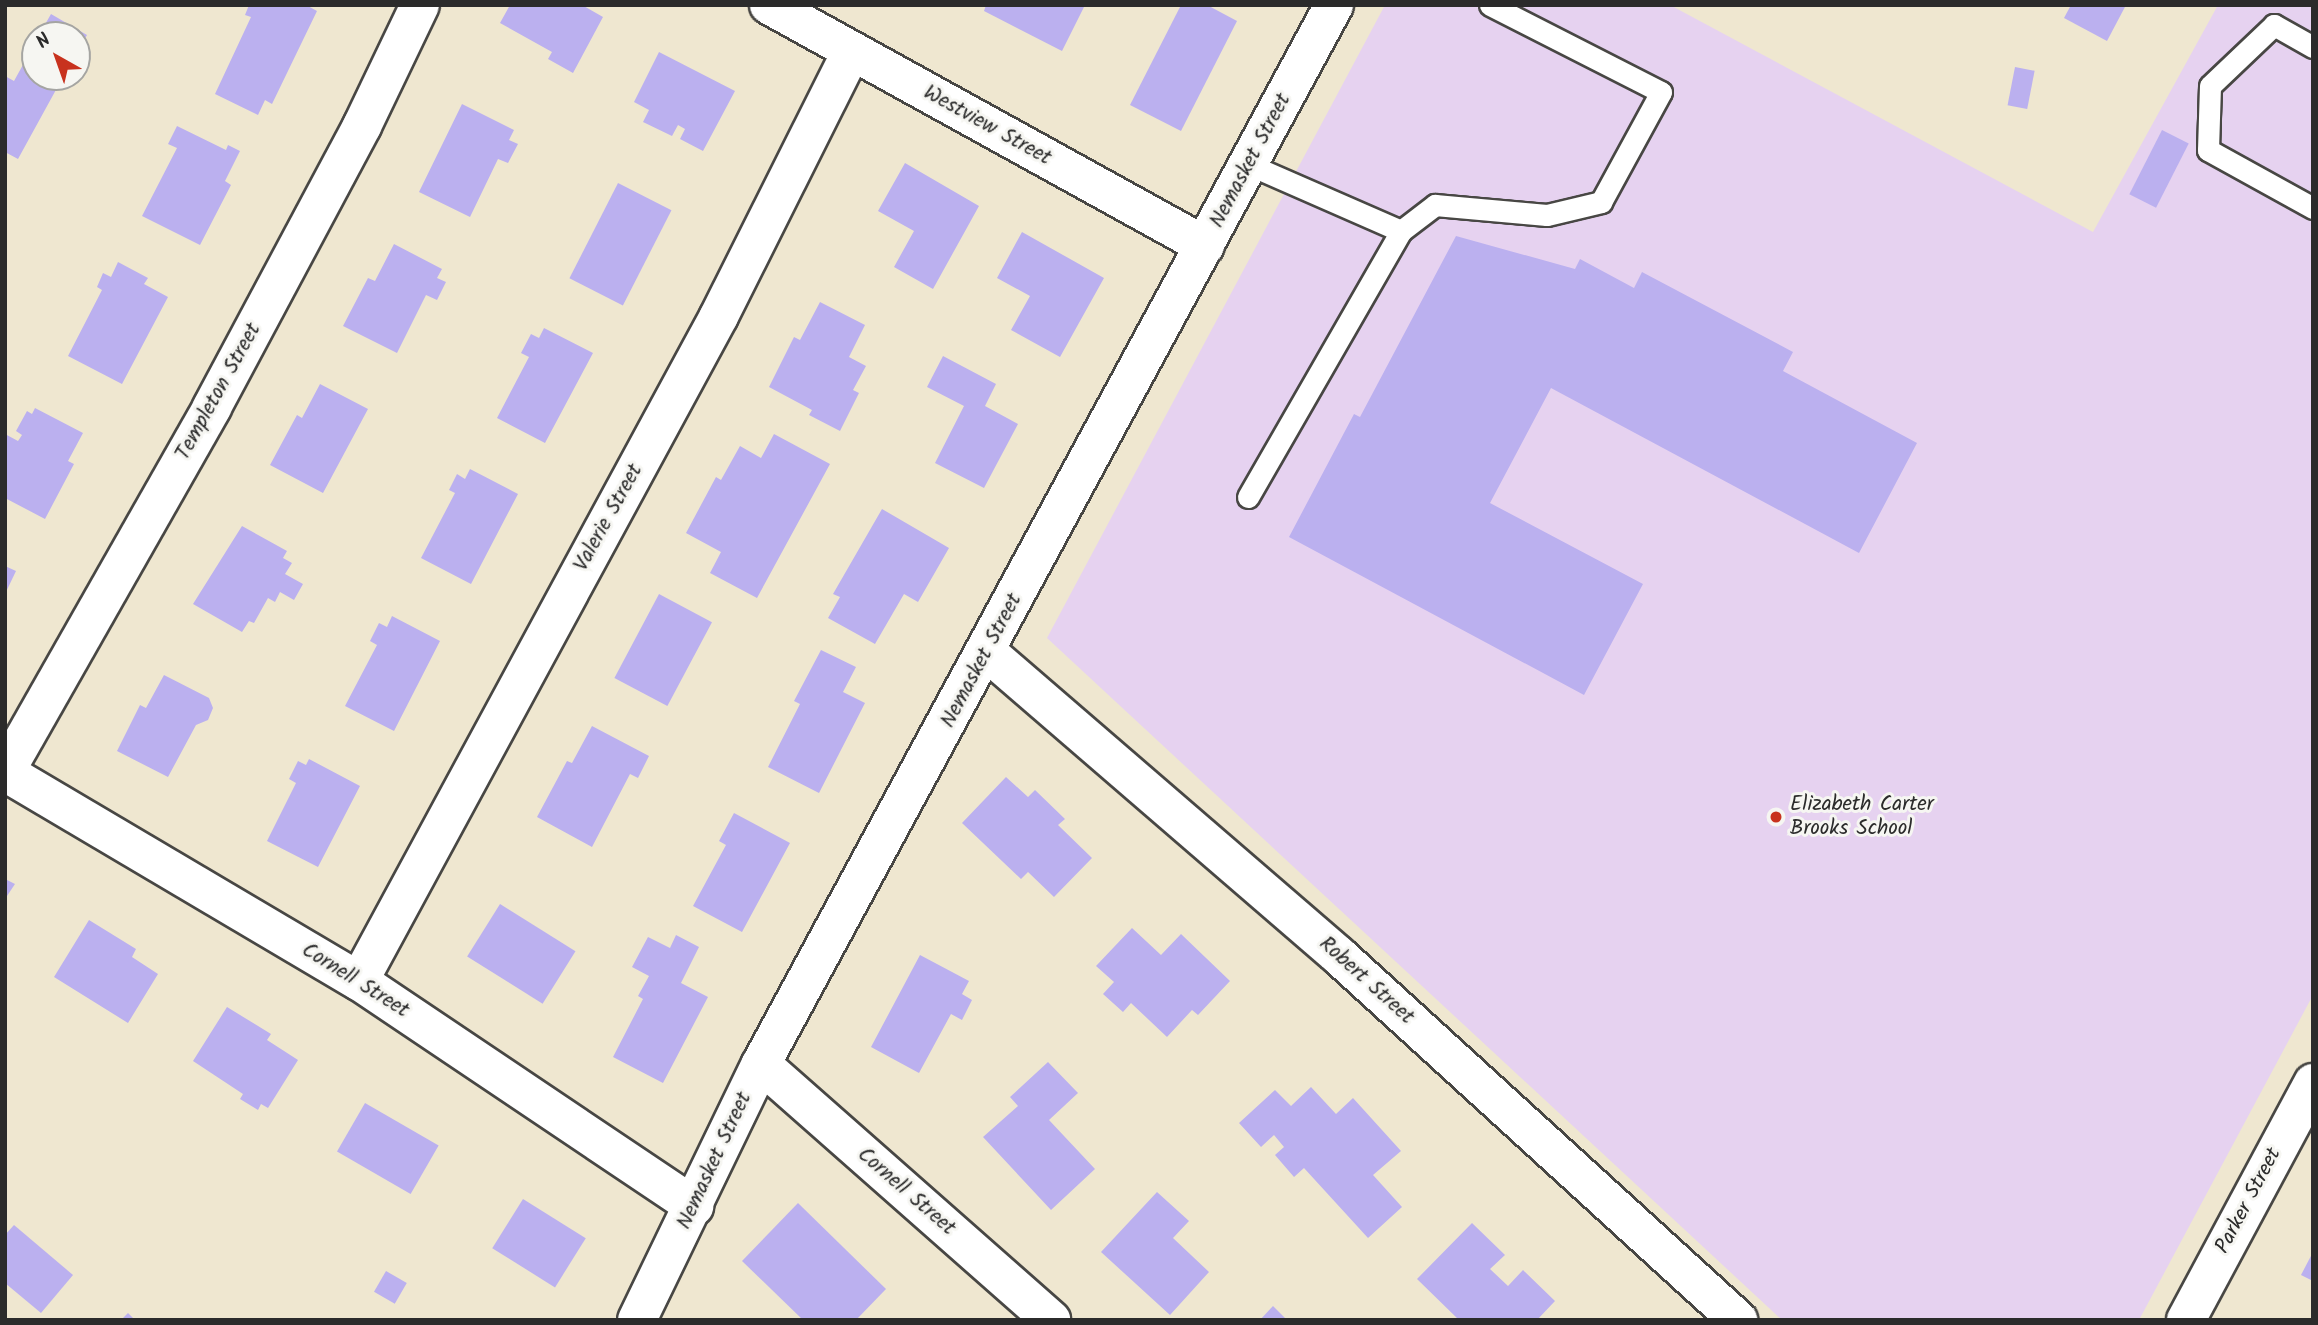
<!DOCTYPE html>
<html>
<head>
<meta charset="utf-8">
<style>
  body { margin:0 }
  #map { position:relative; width:2318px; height:1325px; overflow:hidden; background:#efe7d0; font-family:Kalam,sans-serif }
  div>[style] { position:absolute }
  .built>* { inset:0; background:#e6d2f0 }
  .building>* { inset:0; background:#bbb0ef; transform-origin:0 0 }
  .roads { filter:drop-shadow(2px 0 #484744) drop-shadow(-2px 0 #484744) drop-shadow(0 2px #484744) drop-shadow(0 -2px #484744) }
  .lane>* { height:21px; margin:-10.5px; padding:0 10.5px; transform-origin:10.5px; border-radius:10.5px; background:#fff }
  .street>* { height:38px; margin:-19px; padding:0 19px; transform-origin:19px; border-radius:19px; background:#fff }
  .dots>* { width:19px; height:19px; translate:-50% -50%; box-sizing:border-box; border:4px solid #f6f6f2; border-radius:50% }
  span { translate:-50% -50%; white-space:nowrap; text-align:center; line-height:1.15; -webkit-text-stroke:6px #f6f6f2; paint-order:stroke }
  .street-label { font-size:21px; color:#2b2b2b }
  .poi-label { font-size:21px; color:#2b2b2b }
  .left { translate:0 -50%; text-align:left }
  .frame { position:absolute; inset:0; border:7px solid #2b2b2b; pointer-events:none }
  .north { position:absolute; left:21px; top:21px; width:70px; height:70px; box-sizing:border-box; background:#f6f6f2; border:2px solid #a5a5a2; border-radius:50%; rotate:320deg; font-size:19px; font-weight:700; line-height:28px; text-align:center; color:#2b2b2b }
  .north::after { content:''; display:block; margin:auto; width:24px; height:32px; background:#c8321e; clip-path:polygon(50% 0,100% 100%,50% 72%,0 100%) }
</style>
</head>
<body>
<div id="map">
  <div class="built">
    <div style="clip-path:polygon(1385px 5px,1670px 5px,2093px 232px,2218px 5px,2313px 5px,2313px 995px,2139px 1320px,1782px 1320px,1047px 638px)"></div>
  </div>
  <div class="building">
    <div style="clip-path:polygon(249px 5px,306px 5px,317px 11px,272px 104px,265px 100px,258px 115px,215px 94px,251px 17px,245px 15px)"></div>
    <div style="clip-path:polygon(510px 5px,582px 5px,603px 17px,573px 73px,548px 59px,552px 52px,500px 23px)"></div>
    <div style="clip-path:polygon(986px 5px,1085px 5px,1062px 51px,984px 11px)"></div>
    <div style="clip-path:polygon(1181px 5px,1207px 5px,1237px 21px,1181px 131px,1130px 105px)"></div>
    <div style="clip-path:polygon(2071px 5px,2126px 5px,2107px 41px,2064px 18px)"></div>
    <div style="clip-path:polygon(51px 14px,87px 35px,77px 53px,77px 35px,39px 35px)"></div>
    <div style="clip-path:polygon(35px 43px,35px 77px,63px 77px,18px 159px,5px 152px,5px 76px,14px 81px)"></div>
    <div style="clip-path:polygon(659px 52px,735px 91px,703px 151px,680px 139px,685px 129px,678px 125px,672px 136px,643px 122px,649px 110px,634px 102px)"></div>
    <div style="left:2015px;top:67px;width:20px;height:39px;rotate:11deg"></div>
    <div style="clip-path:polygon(462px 104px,514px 130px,509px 140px,518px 144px,508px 163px,498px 159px,470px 217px,419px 192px)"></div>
    <div style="clip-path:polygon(177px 126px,226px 150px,228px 145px,240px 151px,225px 181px,231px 185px,200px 245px,142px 216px,177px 148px,168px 144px)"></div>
    <div style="left:2162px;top:130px;width:30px;height:72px;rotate:27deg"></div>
    <div style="clip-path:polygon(905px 163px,979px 206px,933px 289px,894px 267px,914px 231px,878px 211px)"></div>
    <div style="left:618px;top:183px;width:60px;height:107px;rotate:27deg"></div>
    <div style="clip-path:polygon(1022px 232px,1104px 278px,1060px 357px,1011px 330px,1030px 296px,997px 278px)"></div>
    <div style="clip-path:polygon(1456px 236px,1575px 269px,1580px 259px,1634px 288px,1642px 272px,1793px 352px,1783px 371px,1917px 443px,1859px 553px,1551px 388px,1490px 503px,1643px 584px,1584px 695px,1289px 537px,1354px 414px,1360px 417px)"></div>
    <div style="clip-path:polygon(394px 244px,442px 269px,437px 278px,446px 282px,437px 300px,426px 295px,397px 353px,343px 326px,368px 278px,375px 281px)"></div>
    <div style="clip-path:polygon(118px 262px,148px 278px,144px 284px,168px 297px,122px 384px,68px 356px,102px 290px,97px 287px,103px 273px,111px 277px)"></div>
    <div style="clip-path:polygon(820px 302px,865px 325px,849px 357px,866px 366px,853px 390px,859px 393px,840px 431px,809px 415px,812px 410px,769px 387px,794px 337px,800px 340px)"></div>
    <div style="clip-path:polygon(544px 328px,593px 353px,545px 443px,497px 418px,529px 357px,521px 353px,531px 334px,539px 338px)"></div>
    <div style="clip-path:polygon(943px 356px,996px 384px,985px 406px,1018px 424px,984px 488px,935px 463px,964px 406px,927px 387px)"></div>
    <div style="clip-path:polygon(320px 384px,368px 409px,323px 493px,270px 465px,297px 415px,302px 418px)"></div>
    <div style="clip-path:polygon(35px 408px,83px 433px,68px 461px,74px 464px,45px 519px,5px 498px,5px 434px,18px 441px,22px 435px,16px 431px,27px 411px,32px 414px)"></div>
    <div style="clip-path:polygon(774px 434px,830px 464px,757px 598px,710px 573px,721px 552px,686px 533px,716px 477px,721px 480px,740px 446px,761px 458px)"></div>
    <div style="clip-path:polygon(470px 469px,518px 494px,471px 584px,421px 558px,455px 493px,449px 490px,457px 474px,465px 479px)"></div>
    <div style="clip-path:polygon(882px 509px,949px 548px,918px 602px,904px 594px,875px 644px,828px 618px,840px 597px,833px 594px)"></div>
    <div style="clip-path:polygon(242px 526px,287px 551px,283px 558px,292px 563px,285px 574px,303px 584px,294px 600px,280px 592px,275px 602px,268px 598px,254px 623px,249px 621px,242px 632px,193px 604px)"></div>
    <div style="clip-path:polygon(5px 566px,16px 571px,5px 594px)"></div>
    <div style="left:659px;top:594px;width:60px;height:95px;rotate:28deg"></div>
    <div style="clip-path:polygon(392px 616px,440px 641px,394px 731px,345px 706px,377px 645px,370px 641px,379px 623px,387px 627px)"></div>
    <div style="clip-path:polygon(821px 650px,856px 667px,843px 692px,865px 703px,819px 793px,768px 767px,800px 704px,794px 701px)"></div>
    <div style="clip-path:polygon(164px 675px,209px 698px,213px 708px,208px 720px,196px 725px,168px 777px,117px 751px,140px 705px,146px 708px)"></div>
    <div style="clip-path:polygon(592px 726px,649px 756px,638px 778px,630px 774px,592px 847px,537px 817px,567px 761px,572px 763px)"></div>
    <div style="clip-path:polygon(309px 759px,360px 786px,318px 867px,267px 841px,296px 783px,289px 779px,298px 761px,306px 765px)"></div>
    <div style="clip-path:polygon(1006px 777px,1028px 797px,1035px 790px,1065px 819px,1058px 825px,1092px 858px,1054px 897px,1028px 872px,1021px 879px,962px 823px)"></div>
    <div style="clip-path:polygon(734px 813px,790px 843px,742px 932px,693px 906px,726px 845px,719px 841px)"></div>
    <div style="clip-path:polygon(5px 879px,15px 884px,5px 899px)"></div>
    <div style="left:500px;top:904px;width:89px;height:62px;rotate:32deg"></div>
    <div style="clip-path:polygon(89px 920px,136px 949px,132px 957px,158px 974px,128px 1023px,54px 977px)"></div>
    <div style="clip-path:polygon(1132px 928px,1161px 955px,1181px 934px,1230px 981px,1198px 1015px,1192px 1010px,1167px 1037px,1131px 1003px,1123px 1012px,1103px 994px,1114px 982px,1096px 966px)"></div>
    <div style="clip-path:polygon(676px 935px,699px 947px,681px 983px,708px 997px,663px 1083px,613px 1057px,643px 999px,638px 996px,649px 976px,632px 967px,648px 937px,670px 948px)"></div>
    <div style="clip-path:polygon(920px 955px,969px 981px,962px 994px,972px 1000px,962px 1020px,951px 1014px,919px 1073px,871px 1047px)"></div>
    <div style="clip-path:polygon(227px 1007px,271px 1034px,267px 1040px,298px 1060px,268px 1108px,261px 1104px,258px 1110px,240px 1099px,243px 1094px,193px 1061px)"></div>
    <div style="clip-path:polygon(1048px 1062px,1078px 1093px,1049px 1120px,1095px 1169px,1051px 1210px,983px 1137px,1018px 1106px,1010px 1097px)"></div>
    <div style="clip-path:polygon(1311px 1087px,1336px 1114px,1353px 1098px,1401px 1151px,1373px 1175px,1402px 1207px,1368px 1238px,1304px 1168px,1294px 1177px,1275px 1155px,1284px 1147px,1274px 1135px,1261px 1147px,1239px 1123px,1275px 1090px,1291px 1106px)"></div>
    <div style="left:365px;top:1103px;width:85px;height:56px;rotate:30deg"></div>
    <div style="clip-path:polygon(1157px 1192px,1189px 1221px,1173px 1238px,1209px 1272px,1170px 1315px,1101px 1252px)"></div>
    <div style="left:523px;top:1199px;width:74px;height:58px;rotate:32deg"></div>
    <div style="clip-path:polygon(798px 1203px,886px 1289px,856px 1320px,803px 1320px,742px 1261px)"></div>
    <div style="clip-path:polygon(1472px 1223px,1505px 1255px,1490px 1269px,1508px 1286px,1523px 1270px,1555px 1301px,1537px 1320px,1459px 1320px,1417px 1279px)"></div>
    <div style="clip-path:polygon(14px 1225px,73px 1275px,41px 1313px,5px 1283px,5px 1235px)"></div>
    <div style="clip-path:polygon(2313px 1252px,2313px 1281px,2301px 1275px)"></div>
    <div style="left:386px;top:1271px;width:24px;height:24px;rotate:30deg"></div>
    <div style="clip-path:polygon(1273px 1306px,1287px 1320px,1260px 1320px)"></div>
    <div style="clip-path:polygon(128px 1313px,135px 1320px,121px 1320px)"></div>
  </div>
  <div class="roads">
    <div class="lane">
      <div style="left:2313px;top:47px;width:45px;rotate:-150.6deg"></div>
      <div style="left:2274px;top:25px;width:88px;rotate:136.4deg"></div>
      <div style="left:2210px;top:86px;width:64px;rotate:91.8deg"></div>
      <div style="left:2208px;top:150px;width:120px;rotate:28.9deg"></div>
      <div style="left:1250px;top:165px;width:165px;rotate:23.6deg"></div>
      <div style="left:1248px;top:497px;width:307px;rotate:-60.1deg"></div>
      <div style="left:1401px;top:231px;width:43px;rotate:-37.4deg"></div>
      <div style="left:1435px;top:205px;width:112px;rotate:5.1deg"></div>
      <div style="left:1547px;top:215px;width:56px;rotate:-13.5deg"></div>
      <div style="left:1601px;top:202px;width:125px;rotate:-61.4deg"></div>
      <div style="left:1661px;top:92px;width:192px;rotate:-153deg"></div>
    </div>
    <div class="street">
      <div style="left:769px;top:5px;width:498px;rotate:28.9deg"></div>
      <div style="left:987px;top:652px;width:464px;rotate:40.8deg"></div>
      <div style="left:1338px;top:955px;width:542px;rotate:42.38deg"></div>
      <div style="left:5px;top:772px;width:420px;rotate:-60.4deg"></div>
      <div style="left:212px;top:407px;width:319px;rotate:-61.9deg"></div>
      <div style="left:362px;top:126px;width:134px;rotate:-64.4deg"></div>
      <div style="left:5px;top:772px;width:411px;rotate:30.6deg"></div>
      <div style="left:359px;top:981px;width:404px;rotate:33.9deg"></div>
      <div style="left:359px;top:981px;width:756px;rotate:-61.57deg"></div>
      <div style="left:719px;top:316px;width:295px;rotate:-63.4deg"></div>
      <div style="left:761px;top:1064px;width:387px;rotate:41.4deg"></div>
      <div style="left:637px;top:1320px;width:284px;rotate:-64.2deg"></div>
      <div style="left:761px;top:1064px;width:1204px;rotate:-61.58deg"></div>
      <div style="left:2186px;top:1320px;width:269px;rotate:-61.8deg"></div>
    </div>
  </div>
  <div class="dots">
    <div style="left:1776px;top:817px;background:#c8321e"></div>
  </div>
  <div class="street-label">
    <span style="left:987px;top:126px;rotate:29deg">Westview Street</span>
    <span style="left:1251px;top:161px;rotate:-62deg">Nemasket Street</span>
    <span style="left:219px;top:392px;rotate:-61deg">Templeton Street</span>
    <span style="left:609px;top:518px;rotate:-61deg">Valerie Street</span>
    <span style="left:982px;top:661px;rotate:-62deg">Nemasket Street</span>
    <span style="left:355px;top:981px;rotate:32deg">Cornell Street</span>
    <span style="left:1366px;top:981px;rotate:42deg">Robert Street</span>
    <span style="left:715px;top:1161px;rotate:-65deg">Nemasket Street</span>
    <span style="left:906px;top:1192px;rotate:41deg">Cornell Street</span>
    <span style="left:2249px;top:1201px;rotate:-62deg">Parker Street</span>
  </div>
  <div class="poi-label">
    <span class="left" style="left:1790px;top:817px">Elizabeth Carter<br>Brooks School</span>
  </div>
  <div class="frame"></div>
  <div class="north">N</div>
</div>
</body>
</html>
